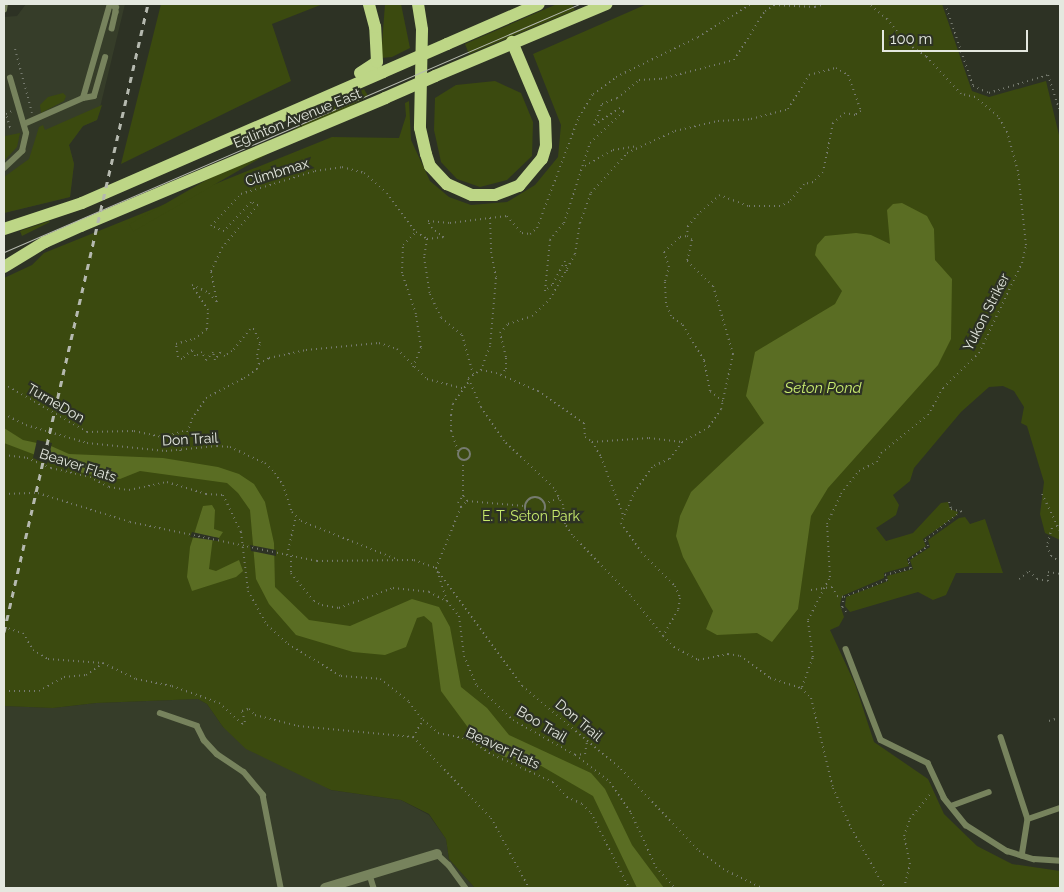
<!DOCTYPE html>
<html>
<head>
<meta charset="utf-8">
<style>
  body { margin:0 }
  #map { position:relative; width:1064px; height:892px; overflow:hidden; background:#2d3224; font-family:Raleway,sans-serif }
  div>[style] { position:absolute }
  .built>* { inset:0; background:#363d29 }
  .green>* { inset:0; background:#3b4a0f; transform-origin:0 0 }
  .water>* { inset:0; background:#5a6d23 }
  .pier>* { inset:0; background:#2d3224 }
  .path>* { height:2px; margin-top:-1px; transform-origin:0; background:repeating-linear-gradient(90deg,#767b6f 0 1px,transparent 0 5px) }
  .path>.ring { margin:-1px; padding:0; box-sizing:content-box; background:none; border:2px solid #767b6f; border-radius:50% }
  .lane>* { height:5.5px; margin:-2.75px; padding:0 2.75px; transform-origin:2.75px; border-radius:2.75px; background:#77835d }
  .street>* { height:10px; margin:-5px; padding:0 5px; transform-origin:5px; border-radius:5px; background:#77835d }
  .primary>* { height:12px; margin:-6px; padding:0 6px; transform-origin:6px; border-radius:6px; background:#bdd686 }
  .tram>* { height:1px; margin:-0.5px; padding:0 0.5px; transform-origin:0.5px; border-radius:0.5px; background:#b5b9af }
  .rail>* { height:3px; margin-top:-1.5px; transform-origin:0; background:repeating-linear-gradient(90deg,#b5b9af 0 6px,transparent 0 12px) }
  .primary-bridge>* { height:12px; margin:-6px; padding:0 6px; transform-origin:6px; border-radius:6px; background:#bdd686 }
  span { translate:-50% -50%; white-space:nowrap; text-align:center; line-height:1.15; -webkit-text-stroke:4.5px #2d3224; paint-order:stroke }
  .street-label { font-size:14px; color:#e4e8df }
  .park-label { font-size:14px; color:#c6e96c }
  .water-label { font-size:15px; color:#caed70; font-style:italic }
  .frame { position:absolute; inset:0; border:5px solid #e4e8df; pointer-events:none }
  .scale { position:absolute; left:882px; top:30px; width:146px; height:22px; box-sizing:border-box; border:2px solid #e4e8df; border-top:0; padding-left:6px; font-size:15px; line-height:18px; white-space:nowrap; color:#e4e8df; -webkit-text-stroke:4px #2d3224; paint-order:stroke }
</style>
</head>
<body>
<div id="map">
  <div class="built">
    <div style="clip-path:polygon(26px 4px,125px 4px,97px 120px,83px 126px,69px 145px,74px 164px,70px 197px,4px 213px,4px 17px,17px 16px)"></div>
    <div style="clip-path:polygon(198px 699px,207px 704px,223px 727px,331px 790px,401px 800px,429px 815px,446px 839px,449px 859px,475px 888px,4px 888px,4px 706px,53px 708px,96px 703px)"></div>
  </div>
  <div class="green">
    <div style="clip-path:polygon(161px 4px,323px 4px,272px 24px,291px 81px,121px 164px)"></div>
    <div style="clip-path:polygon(385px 4px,401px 4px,410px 48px,392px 57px,381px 58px)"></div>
    <div style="clip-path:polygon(557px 4px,572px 4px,575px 10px,469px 54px,465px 44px)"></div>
    <div style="clip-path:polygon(647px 4px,942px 4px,972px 91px,989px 97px,1046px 81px,1060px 139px,1060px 540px,1045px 533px,1040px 514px,1044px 482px,1027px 426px,1021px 423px,1024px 407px,1014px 391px,1003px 386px,989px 387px,961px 412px,914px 468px,910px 481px,893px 495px,899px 505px,896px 515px,876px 528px,886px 541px,913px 533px,941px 503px,948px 502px,950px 509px,958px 512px,957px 515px,923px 539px,926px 546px,907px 559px,909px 566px,884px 573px,884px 578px,842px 596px,840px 605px,844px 617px,839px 626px,830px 630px,855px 684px,874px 742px,928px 779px,944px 814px,977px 846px,1012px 864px,1060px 871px,1060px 888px,475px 888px,449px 859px,446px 839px,429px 814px,401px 800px,331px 790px,246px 749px,223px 727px,207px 704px,198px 699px,96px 703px,53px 708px,4px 706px,4px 278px,32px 265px,44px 253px,332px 137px,399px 138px,406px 116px,405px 103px,409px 101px,411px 140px,430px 181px,449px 197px,471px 205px,507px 202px,535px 185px,558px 157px,561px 125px,533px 54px)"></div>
    <div style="clip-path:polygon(495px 81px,521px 93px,533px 122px,532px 156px,507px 180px,480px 187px,457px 179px,441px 162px,434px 130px,435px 98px,456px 85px)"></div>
    <div style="left:364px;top:89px;width:8px;height:271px;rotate:60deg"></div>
    <div style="clip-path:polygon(63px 93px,66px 96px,64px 101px,41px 113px,40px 105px,48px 97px)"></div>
    <div style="clip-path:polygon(102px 105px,97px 120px,83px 126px,69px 145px,74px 164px,70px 197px,4px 213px,4px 177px,29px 159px,39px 127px,43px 125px,45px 130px)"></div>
    <div style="clip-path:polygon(20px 133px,17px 147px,4px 161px,5px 136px)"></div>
    <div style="clip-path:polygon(49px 221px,50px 222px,22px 236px,20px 231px)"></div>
    <div style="clip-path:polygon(965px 517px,970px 524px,985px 519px,1003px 573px,956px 573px,946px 595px,933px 600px,918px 592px,850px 612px,845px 606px,846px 597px,888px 581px,887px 576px,913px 569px,910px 560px,930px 547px,928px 540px,959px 518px)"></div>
  </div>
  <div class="water">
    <div style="clip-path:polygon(902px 203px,927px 216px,934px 229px,935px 260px,952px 279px,951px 339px,938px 365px,828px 488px,811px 516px,798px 609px,772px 642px,757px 633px,717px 635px,706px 629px,713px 611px,683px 557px,676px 536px,680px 516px,691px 492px,764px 423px,746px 396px,755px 352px,835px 304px,842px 291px,815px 255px,817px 245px,825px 236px,856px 233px,871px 235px,890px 244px,887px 210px,893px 204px)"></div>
    <div style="clip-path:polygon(4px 428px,23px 440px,51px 446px,69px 454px,163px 458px,218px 467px,239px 474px,254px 484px,265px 502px,274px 543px,275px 587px,309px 620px,350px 626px,412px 599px,439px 607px,450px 627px,461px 687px,487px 708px,509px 735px,591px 773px,605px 789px,632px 845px,664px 888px,637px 888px,593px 796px,531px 760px,504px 757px,478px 741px,441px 691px,432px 623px,424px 616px,417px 618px,406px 647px,385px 655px,353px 652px,296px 635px,269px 604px,256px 579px,250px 510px,238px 493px,227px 483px,140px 471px,120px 479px,83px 473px,4px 443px)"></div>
    <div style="clip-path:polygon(212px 505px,215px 510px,214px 529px,223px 532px,219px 538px,213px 537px,209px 569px,216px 571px,239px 560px,243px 571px,236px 577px,192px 591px,187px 577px,190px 547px,203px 506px)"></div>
  </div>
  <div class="pier">
    <div style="clip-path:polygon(37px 440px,52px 443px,47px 464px,33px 458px)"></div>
    <div style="clip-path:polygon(192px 532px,219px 538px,218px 541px,190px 537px)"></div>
    <div style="clip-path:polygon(250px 545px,276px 550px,276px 556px,251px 551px)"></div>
  </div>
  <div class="path">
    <div style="left:945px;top:4px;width:87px;rotate:71.1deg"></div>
    <div style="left:973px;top:86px;width:17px;rotate:24deg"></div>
    <div style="left:989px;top:93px;width:62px;rotate:-17deg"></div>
    <div style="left:1048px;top:75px;width:38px;rotate:72deg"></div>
    <div style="left:15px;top:49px;width:66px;rotate:75.1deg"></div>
    <div style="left:4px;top:128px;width:6px;rotate:-9deg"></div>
    <div style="left:10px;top:127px;width:14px;rotate:-107deg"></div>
    <div style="left:6px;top:114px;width:7px;rotate:-27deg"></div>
    <div style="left:585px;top:166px;width:32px;rotate:-30deg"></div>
    <div style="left:613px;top:150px;width:25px;rotate:-9deg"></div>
    <div style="left:490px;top:218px;width:17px;rotate:-7deg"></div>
    <div style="left:507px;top:216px;width:23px;rotate:49deg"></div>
    <div style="left:522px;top:233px;width:8px;rotate:7deg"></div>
    <div style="left:530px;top:234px;width:9px;rotate:-41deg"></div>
    <div style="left:537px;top:228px;width:119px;rotate:-69.3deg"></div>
    <div style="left:579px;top:117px;width:27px;rotate:-59deg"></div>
    <div style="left:593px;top:94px;width:29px;rotate:-36deg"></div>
    <div style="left:616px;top:77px;width:91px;rotate:-26deg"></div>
    <div style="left:698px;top:37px;width:62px;rotate:-31.9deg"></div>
    <div style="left:427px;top:239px;width:18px;rotate:99deg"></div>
    <div style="left:424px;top:257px;width:37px;rotate:81deg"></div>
    <div style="left:430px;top:294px;width:26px;rotate:65deg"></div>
    <div style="left:441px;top:318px;width:27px;rotate:39deg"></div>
    <div style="left:462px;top:335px;width:41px;rotate:74.2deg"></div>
    <div style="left:567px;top:271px;width:10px;rotate:-101deg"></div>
    <div style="left:565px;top:261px;width:27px;rotate:118deg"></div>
    <div style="left:552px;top:285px;width:9px;rotate:139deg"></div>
    <div style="left:545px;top:291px;width:51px;rotate:-84.4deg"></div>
    <div style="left:550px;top:240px;width:22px;rotate:-51deg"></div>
    <div style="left:564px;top:223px;width:84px;rotate:-72deg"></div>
    <div style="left:590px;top:143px;width:47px;rotate:-43.3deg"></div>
    <div style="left:624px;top:111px;width:5px;rotate:-143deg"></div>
    <div style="left:620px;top:108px;width:31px;rotate:147deg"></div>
    <div style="left:594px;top:125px;width:22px;rotate:-69deg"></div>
    <div style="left:602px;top:104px;width:16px;rotate:-22deg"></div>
    <div style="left:617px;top:98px;width:28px;rotate:-39deg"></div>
    <div style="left:639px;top:80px;width:22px;rotate:-3deg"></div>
    <div style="left:661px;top:79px;width:75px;rotate:-14.6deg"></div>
    <div style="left:734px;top:60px;width:58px;rotate:-57.7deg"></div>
    <div style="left:765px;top:11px;width:11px;rotate:-34deg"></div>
    <div style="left:774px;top:5px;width:41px;rotate:2.8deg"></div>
    <div style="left:815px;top:7px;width:10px;rotate:-17deg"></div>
    <div style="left:259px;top:364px;width:12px;rotate:-31deg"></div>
    <div style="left:269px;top:358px;width:38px;rotate:-12deg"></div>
    <div style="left:306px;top:350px;width:73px;rotate:-5.5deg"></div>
    <div style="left:379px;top:343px;width:19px;rotate:18deg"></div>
    <div style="left:397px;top:349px;width:42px;rotate:45deg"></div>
    <div style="left:427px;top:379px;width:38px;rotate:15deg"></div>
    <div style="left:413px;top:367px;width:22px;rotate:-68deg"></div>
    <div style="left:421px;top:347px;width:33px;rotate:-99deg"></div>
    <div style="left:416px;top:314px;width:43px;rotate:-108.9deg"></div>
    <div style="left:402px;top:273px;width:28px;rotate:-88deg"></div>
    <div style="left:403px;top:245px;width:18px;rotate:-45deg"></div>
    <div style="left:501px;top:375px;width:8px;rotate:-50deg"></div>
    <div style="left:506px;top:369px;width:12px;rotate:-90deg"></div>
    <div style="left:506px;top:357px;width:25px;rotate:-104deg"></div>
    <div style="left:500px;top:333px;width:12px;rotate:-48deg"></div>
    <div style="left:508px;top:324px;width:25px;rotate:-18deg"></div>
    <div style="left:532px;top:316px;width:25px;rotate:-43deg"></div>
    <div style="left:550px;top:299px;width:51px;rotate:-60.9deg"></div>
    <div style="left:575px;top:254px;width:31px;rotate:-81deg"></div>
    <div style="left:580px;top:223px;width:32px;rotate:-70deg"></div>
    <div style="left:591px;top:193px;width:54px;rotate:-48deg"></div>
    <div style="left:627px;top:153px;width:53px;rotate:-24.6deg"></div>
    <div style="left:675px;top:131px;width:44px;rotate:-13.1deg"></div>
    <div style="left:718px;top:121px;width:33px;rotate:-3deg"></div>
    <div style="left:751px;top:119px;width:38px;rotate:-15deg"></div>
    <div style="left:788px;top:109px;width:40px;rotate:-58deg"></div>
    <div style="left:809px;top:75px;width:28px;rotate:-15deg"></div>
    <div style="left:836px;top:68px;width:14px;rotate:30deg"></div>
    <div style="left:848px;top:75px;width:38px;rotate:70deg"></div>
    <div style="left:861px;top:111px;width:7px;rotate:146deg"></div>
    <div style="left:855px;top:115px;width:10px;rotate:-169deg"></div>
    <div style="left:845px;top:113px;width:16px;rotate:140deg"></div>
    <div style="left:833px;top:123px;width:50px;rotate:101.5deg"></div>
    <div style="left:823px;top:172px;width:14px;rotate:135deg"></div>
    <div style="left:813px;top:182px;width:9px;rotate:167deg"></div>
    <div style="left:804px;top:184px;width:23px;rotate:130deg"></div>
    <div style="left:789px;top:202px;width:10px;rotate:156deg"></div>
    <div style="left:780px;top:206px;width:32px;rotate:180deg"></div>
    <div style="left:748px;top:206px;width:30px;rotate:-159deg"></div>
    <div style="left:720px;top:195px;width:29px;rotate:139deg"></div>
    <div style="left:698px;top:214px;width:16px;rotate:130deg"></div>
    <div style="left:688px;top:226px;width:9px;rotate:96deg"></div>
    <div style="left:4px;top:384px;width:96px;rotate:30deg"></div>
    <div style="left:87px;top:432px;width:47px;rotate:-1.2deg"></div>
    <div style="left:134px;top:431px;width:30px;rotate:12deg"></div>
    <div style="left:163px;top:437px;width:25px;rotate:-16deg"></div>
    <div style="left:723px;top:401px;width:16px;rotate:-142deg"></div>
    <div style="left:710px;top:391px;width:32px;rotate:-101deg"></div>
    <div style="left:704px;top:360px;width:42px;rotate:-121.4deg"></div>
    <div style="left:682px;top:324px;width:14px;rotate:-144deg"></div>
    <div style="left:671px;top:316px;width:14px;rotate:-111deg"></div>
    <div style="left:666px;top:303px;width:22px;rotate:-93deg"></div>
    <div style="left:665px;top:281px;width:15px;rotate:-74deg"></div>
    <div style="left:669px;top:267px;width:16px;rotate:-108deg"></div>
    <div style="left:664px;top:252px;width:22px;rotate:-43deg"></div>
    <div style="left:680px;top:237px;width:7px;rotate:-8deg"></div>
    <div style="left:687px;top:236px;width:6px;rotate:39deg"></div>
    <div style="left:692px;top:240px;width:22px;rotate:103deg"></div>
    <div style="left:687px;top:261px;width:36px;rotate:44deg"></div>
    <div style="left:713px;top:286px;width:71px;rotate:73.6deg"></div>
    <div style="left:733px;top:354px;width:56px;rotate:102.3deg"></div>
    <div style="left:721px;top:409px;width:22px;rotate:124deg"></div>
    <div style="left:709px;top:427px;width:31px;rotate:151deg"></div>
    <div style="left:682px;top:442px;width:21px;rotate:127deg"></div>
    <div style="left:669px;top:459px;width:19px;rotate:155deg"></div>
    <div style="left:652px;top:467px;width:29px;rotate:125deg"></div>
    <div style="left:635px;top:491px;width:35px;rotate:114deg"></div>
    <div style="left:621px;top:523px;width:35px;rotate:55deg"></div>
    <div style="left:641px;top:552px;width:48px;rotate:45deg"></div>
    <div style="left:675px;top:586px;width:13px;rotate:67deg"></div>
    <div style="left:680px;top:598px;width:12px;rotate:99deg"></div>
    <div style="left:678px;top:610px;width:30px;rotate:120deg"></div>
    <div style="left:663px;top:636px;width:16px;rotate:45deg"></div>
    <div style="left:674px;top:647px;width:27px;rotate:28deg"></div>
    <div style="left:698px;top:660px;width:31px;rotate:-11deg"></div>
    <div style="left:728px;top:654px;width:12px;rotate:9deg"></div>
    <div style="left:740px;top:656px;width:37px;rotate:36deg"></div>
    <div style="left:770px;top:678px;width:33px;rotate:18deg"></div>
    <div style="left:801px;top:688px;width:14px;rotate:45deg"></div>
    <div style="left:811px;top:698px;width:93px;rotate:76.3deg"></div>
    <div style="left:833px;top:788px;width:44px;rotate:65.8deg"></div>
    <div style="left:851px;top:828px;width:69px;rotate:60.5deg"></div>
    <div style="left:4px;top:414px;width:25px;rotate:27deg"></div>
    <div style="left:26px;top:425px;width:64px;rotate:16.4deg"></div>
    <div style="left:87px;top:443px;width:79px;rotate:5.8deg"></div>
    <div style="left:166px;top:451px;width:51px;rotate:-5.6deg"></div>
    <div style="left:217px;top:446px;width:13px;rotate:4deg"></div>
    <div style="left:230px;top:447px;width:38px;rotate:25deg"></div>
    <div style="left:265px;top:463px;width:14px;rotate:45deg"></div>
    <div style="left:275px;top:473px;width:14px;rotate:56deg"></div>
    <div style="left:283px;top:485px;width:28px;rotate:72deg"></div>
    <div style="left:292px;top:512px;width:13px;rotate:45deg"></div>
    <div style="left:301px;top:521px;width:102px;rotate:21.8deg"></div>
    <div style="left:592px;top:442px;width:17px;rotate:59deg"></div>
    <div style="left:601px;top:457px;width:62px;rotate:69.2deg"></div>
    <div class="ring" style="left:458px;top:448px;width:10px;height:10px"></div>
    <div style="left:180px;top:451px;width:34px;rotate:-69deg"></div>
    <div style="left:192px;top:419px;width:25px;rotate:-56deg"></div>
    <div style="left:206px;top:398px;width:43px;rotate:-27.8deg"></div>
    <div style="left:244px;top:378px;width:16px;rotate:-35deg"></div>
    <div style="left:257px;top:369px;width:5px;rotate:-68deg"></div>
    <div style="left:259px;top:364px;width:9px;rotate:-103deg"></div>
    <div style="left:257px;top:355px;width:12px;rotate:-76deg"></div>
    <div style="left:260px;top:343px;width:15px;rotate:-113deg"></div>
    <div style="left:254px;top:329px;width:4px;rotate:180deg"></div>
    <div style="left:250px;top:329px;width:28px;rotate:129deg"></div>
    <div style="left:232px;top:351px;width:9px;rotate:144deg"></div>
    <div style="left:225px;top:356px;width:6px;rotate:-141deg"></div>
    <div style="left:220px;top:352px;width:9px;rotate:122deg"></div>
    <div style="left:215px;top:360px;width:8px;rotate:-104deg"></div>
    <div style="left:213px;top:352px;width:11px;rotate:131deg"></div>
    <div style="left:206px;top:360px;width:9px;rotate:-117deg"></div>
    <div style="left:202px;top:352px;width:8px;rotate:150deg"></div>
    <div style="left:195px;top:356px;width:7px;rotate:-117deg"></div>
    <div style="left:192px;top:350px;width:13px;rotate:138deg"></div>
    <div style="left:182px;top:359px;width:4px;rotate:-153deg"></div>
    <div style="left:178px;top:357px;width:13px;rotate:-99deg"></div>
    <div style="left:176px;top:344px;width:19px;rotate:-16deg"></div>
    <div style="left:194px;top:339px;width:16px;rotate:-38deg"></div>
    <div style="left:207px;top:329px;width:19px;rotate:-87deg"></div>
    <div style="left:208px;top:310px;width:30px;rotate:-123deg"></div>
    <div style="left:192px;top:285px;width:19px;rotate:25deg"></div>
    <div style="left:209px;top:293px;width:12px;rotate:48deg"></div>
    <div style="left:217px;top:302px;width:32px;rotate:-101deg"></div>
    <div style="left:211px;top:271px;width:25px;rotate:-64deg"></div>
    <div style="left:222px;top:248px;width:56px;rotate:-50.1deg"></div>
    <div style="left:258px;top:205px;width:8px;rotate:-157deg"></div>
    <div style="left:251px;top:202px;width:40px;rotate:133deg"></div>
    <div style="left:224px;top:231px;width:14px;rotate:-159deg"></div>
    <div style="left:211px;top:226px;width:44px;rotate:-46.8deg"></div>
    <div style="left:241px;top:194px;width:77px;rotate:-17.3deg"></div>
    <div style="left:315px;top:171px;width:27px;rotate:-8deg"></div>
    <div style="left:342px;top:167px;width:23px;rotate:15deg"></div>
    <div style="left:364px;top:173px;width:30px;rotate:41deg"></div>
    <div style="left:387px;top:193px;width:49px;rotate:53.4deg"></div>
    <div style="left:416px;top:232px;width:13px;rotate:32deg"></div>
    <div style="left:427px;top:239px;width:17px;rotate:-7deg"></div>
    <div style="left:444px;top:237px;width:15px;rotate:-143deg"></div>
    <div style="left:432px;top:228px;width:8px;rotate:-120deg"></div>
    <div style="left:428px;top:221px;width:22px;rotate:5deg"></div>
    <div style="left:450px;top:223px;width:40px;rotate:-7.1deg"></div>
    <div style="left:490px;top:218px;width:34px;rotate:88deg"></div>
    <div style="left:491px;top:252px;width:26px;rotate:79deg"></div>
    <div style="left:496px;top:278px;width:68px;rotate:95deg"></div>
    <div style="left:490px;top:346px;width:26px;rotate:111deg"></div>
    <div style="left:458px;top:451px;width:21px;rotate:-109deg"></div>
    <div style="left:451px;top:431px;width:16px;rotate:-90deg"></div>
    <div style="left:451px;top:415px;width:11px;rotate:-80deg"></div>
    <div style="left:453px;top:404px;width:28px;rotate:-55deg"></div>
    <div style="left:4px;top:455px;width:23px;rotate:7deg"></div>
    <div style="left:27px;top:458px;width:26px;rotate:23deg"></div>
    <div style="left:51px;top:468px;width:40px;rotate:13deg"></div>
    <div style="left:90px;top:477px;width:21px;rotate:28deg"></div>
    <div style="left:109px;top:487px;width:20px;rotate:9deg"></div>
    <div style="left:129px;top:490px;width:39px;rotate:-12deg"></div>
    <div style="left:167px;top:482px;width:41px;rotate:17.1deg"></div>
    <div style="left:206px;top:494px;width:17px;rotate:3deg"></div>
    <div style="left:223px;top:495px;width:41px;rotate:64.1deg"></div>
    <div style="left:241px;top:532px;width:59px;rotate:83.2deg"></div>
    <div style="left:248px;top:591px;width:39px;rotate:61deg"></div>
    <div style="left:267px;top:625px;width:28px;rotate:42deg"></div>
    <div style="left:288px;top:644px;width:62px;rotate:31.1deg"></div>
    <div style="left:341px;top:676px;width:39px;rotate:4deg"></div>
    <div style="left:380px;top:679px;width:37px;rotate:38deg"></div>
    <div style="left:409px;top:702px;width:23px;rotate:52deg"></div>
    <div style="left:423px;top:720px;width:20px;rotate:41deg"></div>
    <div style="left:438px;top:733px;width:31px;rotate:11deg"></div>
    <div style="left:468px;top:739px;width:30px;rotate:33deg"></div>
    <div style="left:493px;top:755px;width:66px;rotate:24.2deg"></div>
    <div style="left:553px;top:782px;width:21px;rotate:47deg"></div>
    <div style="left:567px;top:797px;width:17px;rotate:25deg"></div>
    <div style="left:582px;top:804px;width:13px;rotate:45deg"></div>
    <div style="left:591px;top:813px;width:84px;rotate:63.1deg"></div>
    <div style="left:4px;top:494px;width:34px;rotate:-2deg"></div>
    <div style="left:38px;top:493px;width:96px;rotate:17.5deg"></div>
    <div style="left:130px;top:522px;width:191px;rotate:11.8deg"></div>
    <div style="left:317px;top:561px;width:97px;rotate:-0.6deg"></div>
    <div style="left:414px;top:560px;width:23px;rotate:20deg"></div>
    <div style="left:436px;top:568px;width:146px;rotate:53.9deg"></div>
    <div style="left:522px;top:686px;width:129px;rotate:40deg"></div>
    <div style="left:621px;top:769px;width:113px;rotate:46.4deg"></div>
    <div style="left:699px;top:851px;width:30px;rotate:37deg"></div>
    <div style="left:723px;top:869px;width:43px;rotate:26deg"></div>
    <div style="left:1042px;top:494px;width:41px;rotate:64.1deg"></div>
    <div class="ring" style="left:525px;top:497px;width:18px;height:18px"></div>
    <div style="left:467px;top:501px;width:57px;rotate:5deg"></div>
    <div style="left:949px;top:502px;width:7px;rotate:74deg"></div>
    <div style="left:951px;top:509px;width:13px;rotate:13deg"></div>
    <div style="left:544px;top:504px;width:17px;rotate:-21deg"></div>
    <div style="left:461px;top:507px;width:8px;rotate:-45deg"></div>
    <div style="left:467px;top:501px;width:6px;rotate:-129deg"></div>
    <div style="left:1057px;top:526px;width:5px;rotate:158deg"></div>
    <div style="left:1052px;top:528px;width:19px;rotate:106deg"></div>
    <div style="left:1047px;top:546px;width:11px;rotate:68deg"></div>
    <div style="left:1051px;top:556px;width:11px;rotate:34deg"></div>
    <div style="left:287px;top:555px;width:39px;rotate:-77deg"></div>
    <div style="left:291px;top:556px;width:17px;rotate:90deg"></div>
    <div style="left:291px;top:573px;width:36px;rotate:51deg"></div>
    <div style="left:314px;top:601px;width:9px;rotate:27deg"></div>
    <div style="left:322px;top:605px;width:17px;rotate:10deg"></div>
    <div style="left:339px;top:608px;width:58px;rotate:-20.3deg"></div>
    <div style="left:393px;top:588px;width:36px;rotate:6deg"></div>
    <div style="left:429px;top:592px;width:20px;rotate:27deg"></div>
    <div style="left:447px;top:601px;width:19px;rotate:51deg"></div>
    <div style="left:459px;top:616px;width:40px;rotate:82.9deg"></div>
    <div style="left:464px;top:656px;width:33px;rotate:67deg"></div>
    <div style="left:477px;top:686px;width:50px;rotate:43.4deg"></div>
    <div style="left:513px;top:720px;width:71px;rotate:29.4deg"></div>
    <div style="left:575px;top:755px;width:44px;rotate:37.6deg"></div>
    <div style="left:610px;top:782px;width:37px;rotate:56deg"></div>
    <div style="left:631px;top:813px;width:60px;rotate:65.2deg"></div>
    <div style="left:656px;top:867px;width:28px;rotate:48deg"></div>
    <div style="left:1019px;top:579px;width:13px;rotate:-39deg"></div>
    <div style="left:1029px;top:571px;width:11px;rotate:45deg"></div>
    <div style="left:1037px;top:579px;width:11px;rotate:10deg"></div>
    <div style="left:1048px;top:581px;width:9px;rotate:-90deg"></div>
    <div style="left:1048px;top:572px;width:12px;rotate:9deg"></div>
    <div style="left:811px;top:590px;width:21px;rotate:-8deg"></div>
    <div style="left:832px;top:587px;width:10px;rotate:61deg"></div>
    <div style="left:837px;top:596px;width:7px;rotate:8deg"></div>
    <div style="left:447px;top:601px;width:35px;rotate:-108deg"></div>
    <div style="left:436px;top:568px;width:66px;rotate:-67.7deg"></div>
    <div style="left:461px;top:507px;width:5px;rotate:-127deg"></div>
    <div style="left:458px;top:503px;width:9px;rotate:-54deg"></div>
    <div style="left:463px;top:496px;width:35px;rotate:-90deg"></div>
    <div style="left:846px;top:612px;width:6px;rotate:-129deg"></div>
    <div style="left:842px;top:607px;width:10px;rotate:-79deg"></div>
    <div style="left:844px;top:597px;width:46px;rotate:-21.6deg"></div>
    <div style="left:887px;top:580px;width:5px;rotate:-112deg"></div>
    <div style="left:885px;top:575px;width:27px;rotate:-15deg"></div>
    <div style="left:911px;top:568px;width:9px;rotate:-111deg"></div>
    <div style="left:908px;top:560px;width:24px;rotate:-35deg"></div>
    <div style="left:928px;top:546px;width:7px;rotate:-117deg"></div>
    <div style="left:925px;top:540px;width:46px;rotate:-38.9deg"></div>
    <div style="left:4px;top:627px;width:20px;rotate:18deg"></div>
    <div style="left:23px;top:633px;width:20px;rotate:60deg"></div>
    <div style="left:33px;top:650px;width:17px;rotate:31deg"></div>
    <div style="left:48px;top:659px;width:55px;rotate:4.2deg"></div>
    <div style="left:103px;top:663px;width:37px;rotate:26deg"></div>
    <div style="left:136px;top:679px;width:37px;rotate:11deg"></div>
    <div style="left:172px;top:686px;width:50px;rotate:19.9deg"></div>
    <div style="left:219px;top:703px;width:31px;rotate:42deg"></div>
    <div style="left:242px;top:724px;width:4px;rotate:-34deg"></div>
    <div style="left:245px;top:722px;width:11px;rotate:-105deg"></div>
    <div style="left:242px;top:711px;width:7px;rotate:-16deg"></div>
    <div style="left:249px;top:709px;width:8px;rotate:45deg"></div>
    <div style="left:255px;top:715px;width:44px;rotate:14.3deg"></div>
    <div style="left:298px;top:726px;width:116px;rotate:5.5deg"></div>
    <div style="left:413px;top:737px;width:112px;rotate:46.1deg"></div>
    <div style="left:491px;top:818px;width:80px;rotate:61.5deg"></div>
    <div style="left:663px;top:636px;width:53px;rotate:-128.8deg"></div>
    <div style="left:630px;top:595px;width:83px;rotate:-134deg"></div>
    <div style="left:572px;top:535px;width:13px;rotate:-122deg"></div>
    <div style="left:565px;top:524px;width:19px;rotate:-96deg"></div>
    <div style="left:563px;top:505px;width:19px;rotate:-118deg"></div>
    <div style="left:554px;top:488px;width:69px;rotate:-136.8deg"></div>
    <div style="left:504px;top:441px;width:41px;rotate:-124.1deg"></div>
    <div style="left:481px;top:407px;width:32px;rotate:-114deg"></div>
    <div style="left:468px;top:378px;width:15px;rotate:-32deg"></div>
    <div style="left:481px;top:370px;width:15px;rotate:11deg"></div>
    <div style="left:496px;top:373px;width:46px;rotate:23.2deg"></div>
    <div style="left:538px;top:391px;width:56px;rotate:34.8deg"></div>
    <div style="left:584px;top:423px;width:14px;rotate:86deg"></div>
    <div style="left:585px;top:437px;width:9px;rotate:36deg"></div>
    <div style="left:592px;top:442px;width:57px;rotate:-4deg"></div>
    <div style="left:649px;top:438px;width:33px;rotate:7deg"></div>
    <div style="left:802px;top:687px;width:32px;rotate:-70deg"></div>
    <div style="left:813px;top:657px;width:37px;rotate:-98deg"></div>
    <div style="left:808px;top:620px;width:48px;rotate:-62.9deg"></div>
    <div style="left:830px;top:577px;width:53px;rotate:-93.2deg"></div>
    <div style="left:827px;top:524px;width:33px;rotate:-65deg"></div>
    <div style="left:841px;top:494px;width:29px;rotate:-52deg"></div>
    <div style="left:859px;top:471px;width:20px;rotate:-27deg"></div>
    <div style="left:877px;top:462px;width:10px;rotate:-66deg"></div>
    <div style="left:881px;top:453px;width:60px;rotate:-39deg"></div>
    <div style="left:928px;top:415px;width:31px;rotate:-61deg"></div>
    <div style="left:943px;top:388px;width:50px;rotate:-44.2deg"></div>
    <div style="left:979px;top:353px;width:100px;rotate:-64.5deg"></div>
    <div style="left:1022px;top:263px;width:18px;rotate:-77deg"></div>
    <div style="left:1026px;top:245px;width:74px;rotate:-96.2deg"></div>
    <div style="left:1018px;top:171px;width:41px;rotate:-105.8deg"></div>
    <div style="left:1007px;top:132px;width:18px;rotate:-119deg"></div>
    <div style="left:998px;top:116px;width:30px;rotate:-140deg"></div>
    <div style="left:975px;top:97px;width:14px;rotate:-168deg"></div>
    <div style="left:961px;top:94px;width:52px;rotate:-132.6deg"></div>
    <div style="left:926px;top:56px;width:24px;rotate:-147deg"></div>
    <div style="left:906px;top:43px;width:31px;rotate:-128deg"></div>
    <div style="left:887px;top:19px;width:23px;rotate:-140deg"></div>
    <div style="left:4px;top:691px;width:35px"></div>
    <div style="left:39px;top:691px;width:29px;rotate:-29deg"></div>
    <div style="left:64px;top:677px;width:22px;rotate:-5deg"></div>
    <div style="left:86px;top:675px;width:21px;rotate:-35deg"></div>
    <div style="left:1049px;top:721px;width:7px;rotate:-16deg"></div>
    <div style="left:413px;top:737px;width:20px;rotate:-60deg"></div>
    <div style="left:575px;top:755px;width:10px;rotate:-6deg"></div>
    <div style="left:585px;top:754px;width:12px;rotate:-81deg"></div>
    <div style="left:904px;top:888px;width:25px;rotate:-76deg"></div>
    <div style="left:910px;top:864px;width:29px;rotate:-102deg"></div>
    <div style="left:904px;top:836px;width:18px;rotate:-71deg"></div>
    <div style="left:910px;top:819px;width:35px;rotate:-51deg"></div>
  </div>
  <div class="lane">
    <div style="left:110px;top:4px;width:7px;rotate:27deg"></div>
    <div style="left:116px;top:7px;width:5px;rotate:90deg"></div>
    <div style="left:116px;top:12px;width:17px;rotate:103deg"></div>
    <div style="left:4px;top:10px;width:6px;rotate:-81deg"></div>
    <div style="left:83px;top:98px;width:11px;rotate:-10deg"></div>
    <div style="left:94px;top:96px;width:40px;rotate:-74deg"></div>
    <div style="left:24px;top:124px;width:64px;rotate:-23.8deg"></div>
    <div style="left:83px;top:98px;width:98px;rotate:-74deg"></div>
    <div style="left:4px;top:168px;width:25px;rotate:-43deg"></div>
    <div style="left:22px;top:151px;width:18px;rotate:-77deg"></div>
    <div style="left:26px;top:133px;width:57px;rotate:-106.2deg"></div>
    <div style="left:846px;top:649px;width:97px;rotate:69deg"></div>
    <div style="left:881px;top:740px;width:52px;rotate:26.1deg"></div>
    <div style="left:928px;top:763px;width:38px;rotate:65deg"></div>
    <div style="left:944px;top:798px;width:35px;rotate:51deg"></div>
    <div style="left:966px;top:825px;width:49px;rotate:32.4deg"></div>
    <div style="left:1007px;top:851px;width:28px;rotate:17deg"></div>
    <div style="left:1034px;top:859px;width:26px;rotate:4deg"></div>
    <div style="left:160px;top:713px;width:39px;rotate:19deg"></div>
    <div style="left:197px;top:726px;width:16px;rotate:63deg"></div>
    <div style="left:204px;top:740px;width:19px;rotate:47deg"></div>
    <div style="left:217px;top:754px;width:32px;rotate:34deg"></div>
    <div style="left:244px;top:772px;width:30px;rotate:50deg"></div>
    <div style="left:263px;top:795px;width:95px;rotate:79deg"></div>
    <div style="left:1001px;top:737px;width:86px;rotate:71.8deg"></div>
    <div style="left:1028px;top:819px;width:37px;rotate:99deg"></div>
    <div style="left:951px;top:806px;width:40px;rotate:-20.2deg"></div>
    <div style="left:1028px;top:819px;width:34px;rotate:-19deg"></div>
    <div style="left:437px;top:854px;width:16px;rotate:43deg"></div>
    <div style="left:449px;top:865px;width:29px;rotate:54deg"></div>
    <div style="left:370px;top:875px;width:14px;rotate:73deg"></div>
  </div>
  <div class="street">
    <div style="left:325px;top:888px;width:117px;rotate:-16.9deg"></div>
  </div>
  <div class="primary">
    <div style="left:418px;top:4px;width:26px;rotate:81deg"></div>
    <div style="left:422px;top:30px;width:98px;rotate:91.2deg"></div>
    <div style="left:420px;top:128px;width:27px;rotate:77deg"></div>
    <div style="left:426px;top:154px;width:13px;rotate:72deg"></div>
    <div style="left:430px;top:166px;width:25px;rotate:47deg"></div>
    <div style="left:447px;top:184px;width:27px;rotate:24deg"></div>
    <div style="left:472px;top:195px;width:23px"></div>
    <div style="left:495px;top:195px;width:26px;rotate:-21deg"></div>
    <div style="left:519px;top:186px;width:35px;rotate:-50deg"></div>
    <div style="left:542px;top:159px;width:14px;rotate:-73deg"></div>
    <div style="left:546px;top:146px;width:26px;rotate:-92deg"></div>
    <div style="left:545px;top:120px;width:85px;rotate:-112.9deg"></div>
    <div style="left:447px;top:44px;width:100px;rotate:-23.5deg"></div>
    <div style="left:360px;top:73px;width:20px;rotate:-33deg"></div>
    <div style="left:377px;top:62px;width:35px;rotate:-93deg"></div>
    <div style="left:375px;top:27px;width:24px;rotate:-105deg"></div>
    <div style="left:435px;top:76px;width:186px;rotate:-22.8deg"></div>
    <div style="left:4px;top:229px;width:82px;rotate:-18.4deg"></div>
    <div style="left:82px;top:203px;width:328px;rotate:-23.5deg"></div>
    <div style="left:4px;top:267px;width:48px;rotate:-31.4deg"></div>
    <div style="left:45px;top:242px;width:39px;rotate:-24deg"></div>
    <div style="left:81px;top:226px;width:330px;rotate:-22.8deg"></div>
  </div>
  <div class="tram">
    <div style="left:4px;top:252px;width:626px;rotate:-23.33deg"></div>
  </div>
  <div class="rail">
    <div style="left:4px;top:632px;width:644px;rotate:-77.09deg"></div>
  </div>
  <div class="primary-bridge">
    <div style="left:383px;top:72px;width:70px;rotate:-23.6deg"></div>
    <div style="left:385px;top:98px;width:55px;rotate:-23.7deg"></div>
  </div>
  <div class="street-label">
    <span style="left:297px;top:118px;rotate:-22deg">Eglinton Avenue East</span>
    <span style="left:277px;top:172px;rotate:-17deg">Climbmax</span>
    <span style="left:986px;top:312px;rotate:-63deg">Yukon Striker</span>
    <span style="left:56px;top:403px;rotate:30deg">TurneDon</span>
    <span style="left:190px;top:439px;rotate:-3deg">Don Trail</span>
    <span style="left:78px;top:465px;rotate:18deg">Beaver Flats</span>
    <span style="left:579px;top:720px;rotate:40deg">Don Trail</span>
    <span style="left:542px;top:724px;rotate:31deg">Boo Trail</span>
    <span style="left:503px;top:748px;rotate:25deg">Beaver Flats</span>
  </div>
  <div class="park-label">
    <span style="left:531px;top:516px">E. T. Seton Park</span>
  </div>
  <div class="water-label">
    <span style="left:823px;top:389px">Seton Pond</span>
  </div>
  <div class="frame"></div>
  <div class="scale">100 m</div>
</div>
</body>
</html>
